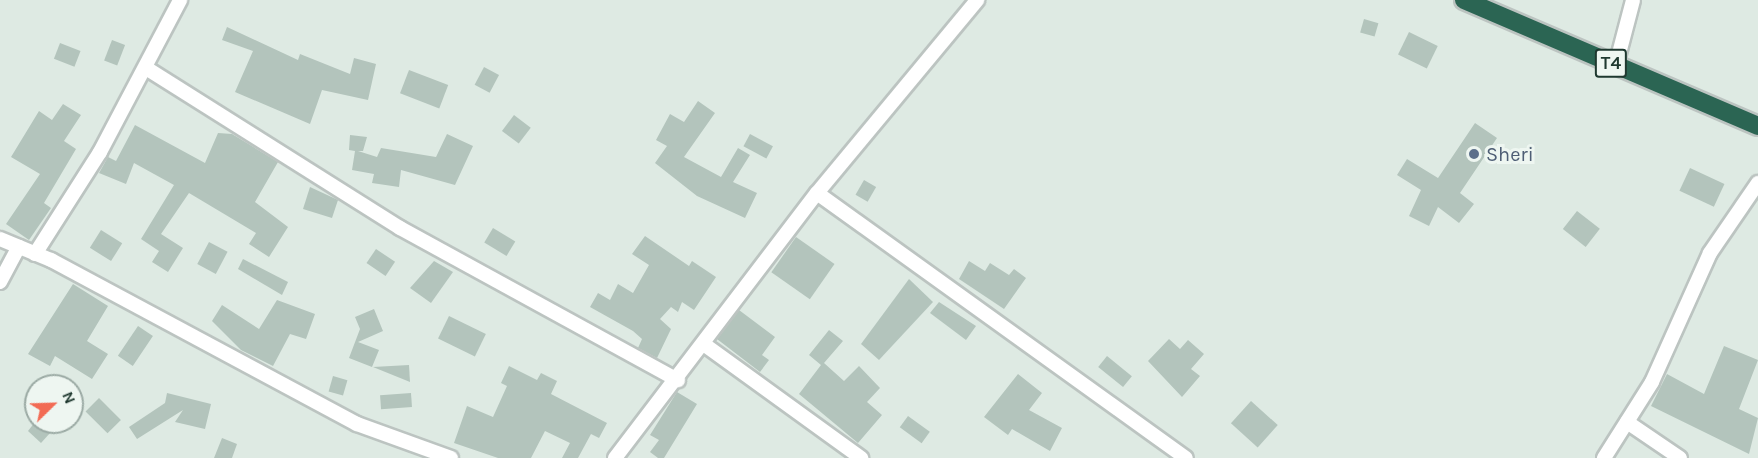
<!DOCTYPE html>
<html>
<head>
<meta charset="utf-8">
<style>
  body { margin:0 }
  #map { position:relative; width:1758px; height:458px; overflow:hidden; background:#deeae3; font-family:Karla,sans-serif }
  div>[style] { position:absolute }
  .building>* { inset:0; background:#b3c4bc; transform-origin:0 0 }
  .roads { filter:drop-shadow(2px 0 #bcc4c1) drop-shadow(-2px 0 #bcc4c1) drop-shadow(0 2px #bcc4c1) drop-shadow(0 -2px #bcc4c1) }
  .street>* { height:14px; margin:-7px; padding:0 7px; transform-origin:7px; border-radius:7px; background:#fff }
  .highway>* { height:18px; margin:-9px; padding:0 9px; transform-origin:9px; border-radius:9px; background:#2b6553 }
  .dots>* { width:16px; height:16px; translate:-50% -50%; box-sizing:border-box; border:3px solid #eef6f1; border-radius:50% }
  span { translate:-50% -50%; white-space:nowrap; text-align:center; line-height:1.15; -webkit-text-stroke:6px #eef6f1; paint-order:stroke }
  .shield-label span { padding:2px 4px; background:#eef6f1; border:2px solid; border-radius:4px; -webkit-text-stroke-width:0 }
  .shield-label { font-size:18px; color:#1f3930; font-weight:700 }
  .service-label { font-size:20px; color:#4e5e75 }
  .left { translate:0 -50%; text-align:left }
  .north { position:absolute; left:24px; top:374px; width:60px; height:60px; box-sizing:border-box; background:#eef6f1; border:2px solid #9baaa4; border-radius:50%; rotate:67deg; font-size:16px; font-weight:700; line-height:24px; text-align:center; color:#1f3930 }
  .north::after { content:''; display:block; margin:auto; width:21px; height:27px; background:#f26b54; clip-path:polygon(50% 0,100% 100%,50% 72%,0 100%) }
</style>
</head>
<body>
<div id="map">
  <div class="building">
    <div style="left:1364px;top:19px;width:15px;height:14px;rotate:16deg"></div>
    <div style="clip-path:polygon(227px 27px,298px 60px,300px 54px,350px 74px,354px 58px,376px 64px,368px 100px,322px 90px,310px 124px,235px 92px,253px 51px,222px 40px)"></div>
    <div style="left:1409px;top:32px;width:32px;height:25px;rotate:26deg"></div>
    <div style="left:112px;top:40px;width:14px;height:22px;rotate:21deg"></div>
    <div style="left:60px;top:43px;width:22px;height:17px;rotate:21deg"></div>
    <div style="left:484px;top:67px;width:17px;height:20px;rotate:28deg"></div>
    <div style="left:409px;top:70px;width:42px;height:25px;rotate:21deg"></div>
    <div style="clip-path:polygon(698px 101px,715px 113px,684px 157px,721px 177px,738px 148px,750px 155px,733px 182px,757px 193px,745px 218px,697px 196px,655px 163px,667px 146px,656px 140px,670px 114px,684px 122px)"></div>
    <div style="clip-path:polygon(63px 104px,81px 115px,64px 141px,76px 149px,44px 203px,51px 208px,29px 240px,6px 224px,40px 174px,11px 157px,39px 111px,52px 120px)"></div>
    <div style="left:514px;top:115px;width:21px;height:20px;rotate:37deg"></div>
    <div style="clip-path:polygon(1475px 123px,1497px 138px,1460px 193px,1474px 204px,1459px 223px,1438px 207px,1429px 226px,1409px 216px,1421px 190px,1397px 175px,1407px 159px,1438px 178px)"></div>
    <div style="clip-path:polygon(135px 125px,205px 163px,218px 133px,232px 134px,278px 162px,255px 202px,288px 227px,269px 257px,249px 244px,256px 233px,189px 193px,161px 234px,183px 248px,168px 272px,152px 262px,159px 251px,141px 239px,174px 185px,134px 163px,126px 184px,99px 173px,108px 157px,116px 161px)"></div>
    <div style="clip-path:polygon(447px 134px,473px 146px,455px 185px,401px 170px,399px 187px,372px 183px,374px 174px,352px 170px,355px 151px,349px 150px,350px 135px,367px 137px,363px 151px,358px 151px,377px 157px,381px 148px,436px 157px)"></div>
    <div style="left:750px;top:134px;width:26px;height:14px;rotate:28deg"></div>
    <div style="left:1690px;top:168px;width:38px;height:25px;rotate:25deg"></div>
    <div style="left:864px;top:180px;width:14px;height:17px;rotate:30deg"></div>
    <div style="clip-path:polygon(310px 187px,338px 200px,332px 218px,303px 209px)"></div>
    <div style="left:1577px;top:211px;width:29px;height:23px;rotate:38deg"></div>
    <div style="left:493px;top:228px;width:26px;height:17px;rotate:31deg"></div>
    <div style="left:101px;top:230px;width:25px;height:21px;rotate:32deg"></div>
    <div style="clip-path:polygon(645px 236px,689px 266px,692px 261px,716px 277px,694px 310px,682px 302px,678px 312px,671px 307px,660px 319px,671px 329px,657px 358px,638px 348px,642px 339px,633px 331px,590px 307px,598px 293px,610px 300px,618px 284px,633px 293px,649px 265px,632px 254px)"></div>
    <div style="left:796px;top:237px;width:47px;height:43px;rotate:35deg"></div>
    <div style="left:209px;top:242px;width:21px;height:25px;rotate:28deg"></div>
    <div style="left:376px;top:249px;width:23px;height:17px;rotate:34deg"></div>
    <div style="clip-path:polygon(243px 259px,288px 282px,282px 295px,238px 269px)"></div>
    <div style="clip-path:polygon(434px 261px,453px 272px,431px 303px,410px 288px)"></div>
    <div style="clip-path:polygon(969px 261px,985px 271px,990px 263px,1009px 275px,1014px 269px,1026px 278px,1004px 309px,959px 279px)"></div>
    <div style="clip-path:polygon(909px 279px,933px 302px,879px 360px,861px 344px)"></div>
    <div style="clip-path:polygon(73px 284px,108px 306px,87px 341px,108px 354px,92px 379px,55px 356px,50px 366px,28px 354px)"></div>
    <div style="clip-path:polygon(277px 300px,315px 314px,306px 339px,290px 334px,273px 366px,241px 350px,212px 321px,222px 305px,259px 329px)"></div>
    <div style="clip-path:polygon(939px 302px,976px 326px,966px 340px,930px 313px)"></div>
    <div style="clip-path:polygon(374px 309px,383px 331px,358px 342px,379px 350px,372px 367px,349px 358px,360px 329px,355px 317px)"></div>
    <div style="clip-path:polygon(739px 310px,775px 337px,762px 355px,769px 360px,760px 372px,717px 339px)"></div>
    <div style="left:449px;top:316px;width:41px;height:25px;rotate:26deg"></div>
    <div style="left:138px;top:326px;width:18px;height:36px;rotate:34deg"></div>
    <div style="clip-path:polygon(829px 330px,843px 341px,824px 363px,844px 381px,859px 366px,880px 388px,867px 402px,882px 415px,858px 443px,799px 394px,821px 365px,809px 355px)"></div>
    <div style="clip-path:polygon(1169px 339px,1180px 349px,1188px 340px,1204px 354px,1191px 369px,1200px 376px,1182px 397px,1148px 361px)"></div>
    <div style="clip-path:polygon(1724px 346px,1758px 360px,1739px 409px,1758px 418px,1749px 454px,1651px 406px,1667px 374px,1704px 394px)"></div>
    <div style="left:1107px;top:356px;width:32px;height:14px;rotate:39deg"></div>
    <div style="clip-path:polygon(409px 365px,410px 382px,373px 367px)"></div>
    <div style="clip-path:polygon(509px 366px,537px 380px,541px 373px,557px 381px,551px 394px,607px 423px,599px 438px,591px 434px,578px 458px,562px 458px,570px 443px,545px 431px,531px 458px,498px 458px,454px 443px,467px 406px,493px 417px,507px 386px,501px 383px)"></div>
    <div style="clip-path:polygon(1018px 374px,1042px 393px,1029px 410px,1062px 428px,1050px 451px,1012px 429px,1008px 435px,984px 417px)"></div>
    <div style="left:333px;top:376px;width:15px;height:16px;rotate:16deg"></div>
    <div style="clip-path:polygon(677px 392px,697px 404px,664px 458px,658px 458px,650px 452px,659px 440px,650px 435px)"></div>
    <div style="clip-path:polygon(167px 393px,211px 404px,205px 429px,175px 422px,183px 410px,137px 439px,129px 427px,165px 403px)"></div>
    <div style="left:411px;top:393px;width:14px;height:31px;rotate:86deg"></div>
    <div style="left:99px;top:398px;width:31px;height:19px;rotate:45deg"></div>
    <div style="left:1251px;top:401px;width:36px;height:30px;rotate:42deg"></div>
    <div style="left:908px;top:416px;width:27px;height:14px;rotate:36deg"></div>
    <div style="clip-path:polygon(35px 422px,60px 422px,41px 443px,28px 431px)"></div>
    <div style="clip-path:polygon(222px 438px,237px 444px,232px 458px,214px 458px)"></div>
  </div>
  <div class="roads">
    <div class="street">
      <div style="left:1616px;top:65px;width:67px;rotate:-75.3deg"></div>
      <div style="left:146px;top:68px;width:300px;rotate:32.2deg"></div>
      <div style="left:400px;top:228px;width:317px;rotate:28.7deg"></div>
      <div style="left:817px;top:193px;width:454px;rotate:35.7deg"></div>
      <div style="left:0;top:239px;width:55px;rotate:22.4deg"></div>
      <div style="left:51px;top:260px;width:347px;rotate:28.2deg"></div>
      <div style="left:357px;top:424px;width:100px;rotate:19.9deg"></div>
      <div style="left:35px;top:254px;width:121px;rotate:-57.5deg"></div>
      <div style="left:100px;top:152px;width:172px;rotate:-62.2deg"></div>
      <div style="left:0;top:282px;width:40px;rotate:-62deg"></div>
      <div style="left:705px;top:345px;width:193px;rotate:35.9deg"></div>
      <div style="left:1627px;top:422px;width:64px;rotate:34.2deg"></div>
      <div style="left:615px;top:458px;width:333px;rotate:-52.7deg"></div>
      <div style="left:817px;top:193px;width:251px;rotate:-50.3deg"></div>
      <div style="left:1604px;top:458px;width:90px;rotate:-57.7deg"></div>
      <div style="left:1652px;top:382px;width:141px;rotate:-65.8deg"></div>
      <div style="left:1710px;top:253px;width:85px;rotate:-55.6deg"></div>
    </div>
    <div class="highway">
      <div style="left:1464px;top:0;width:320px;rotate:23.2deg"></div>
    </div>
  </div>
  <div class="dots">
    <div style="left:1474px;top:154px;background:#5c6f8a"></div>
  </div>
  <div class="shield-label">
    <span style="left:1611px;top:63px">T4</span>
  </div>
  <div class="service-label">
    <span class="left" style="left:1486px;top:154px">Sheri</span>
  </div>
  <div class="north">N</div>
</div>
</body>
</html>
